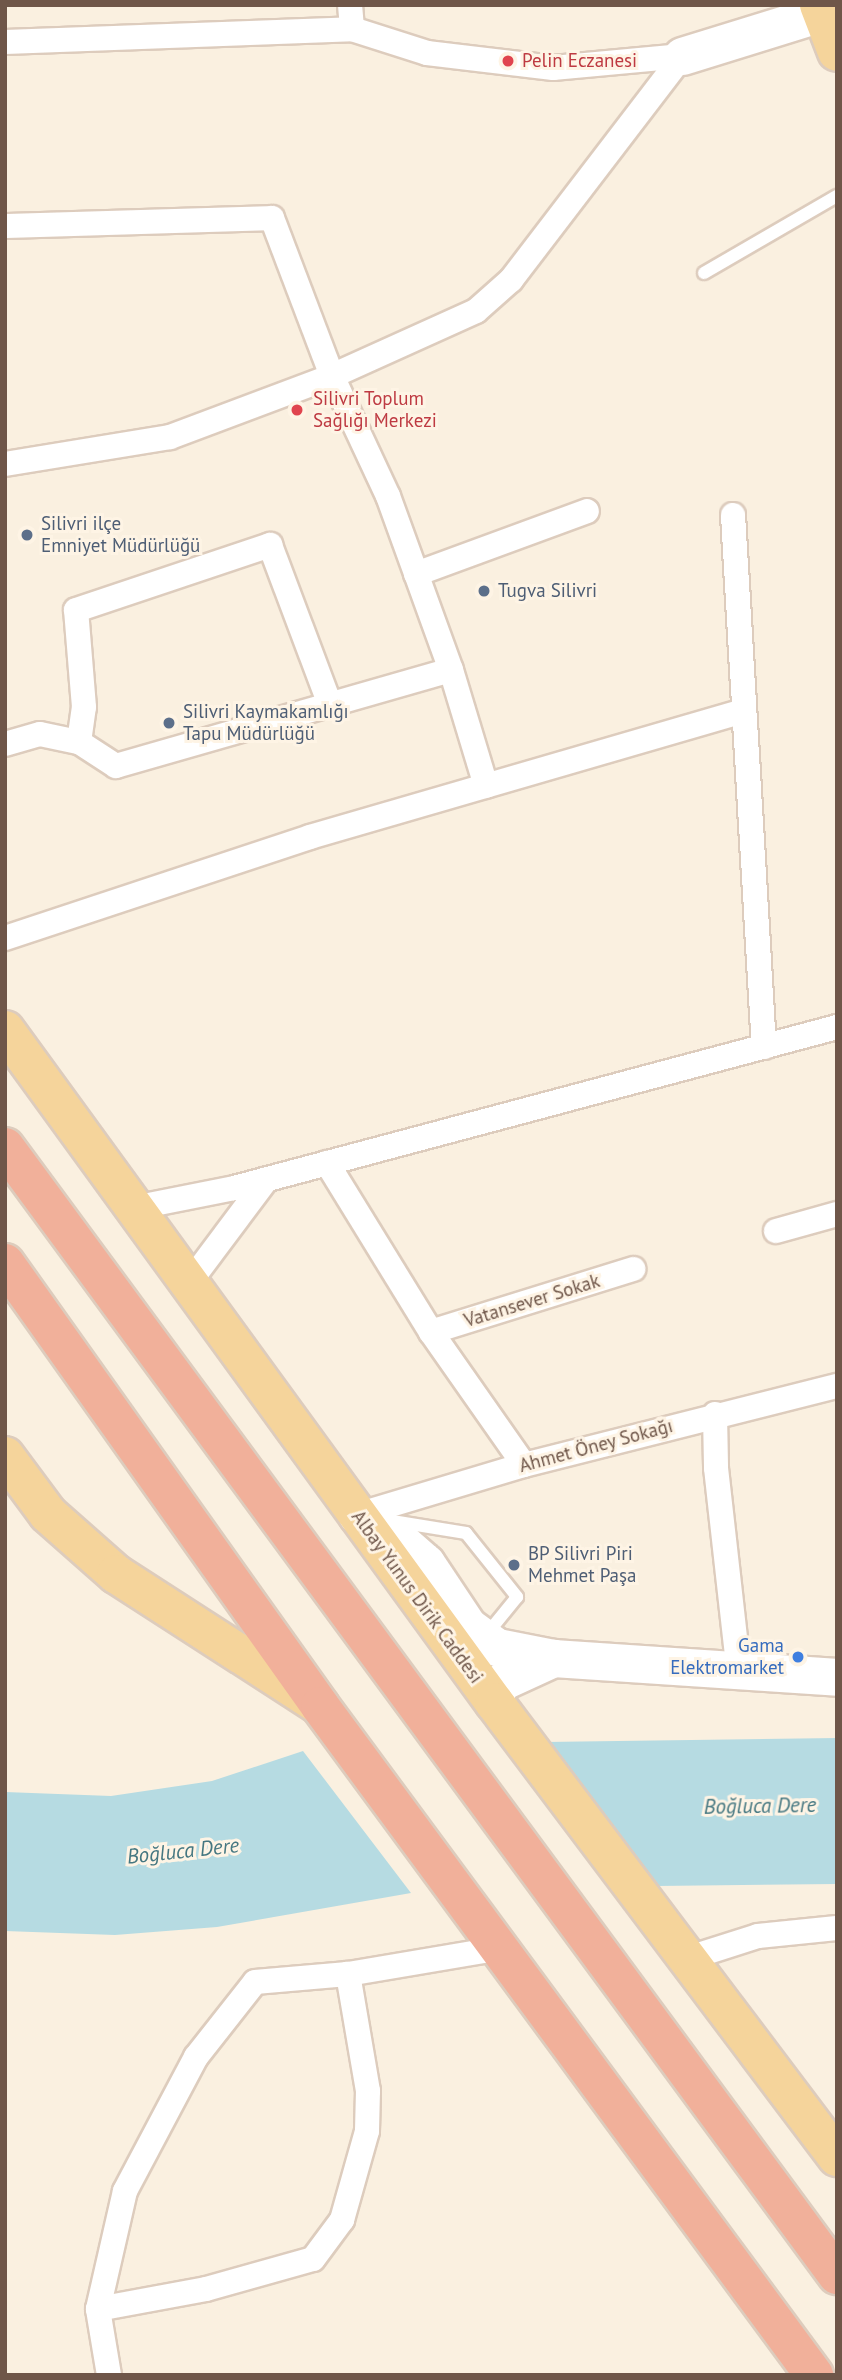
<!DOCTYPE html>
<html>
<head>
<meta charset="utf-8">
<style>
  body { margin:0 }
  #map { position:relative; width:842px; height:2380px; overflow:hidden; background:#faf0e0; font-family:"PT Sans",sans-serif }
  div>[style] { position:absolute }
  .water>* { inset:0; background:#b6dbe2 }
  .roads { filter:drop-shadow(2px 0 #ddccbd) drop-shadow(-2px 0 #ddccbd) drop-shadow(0 2px #ddccbd) drop-shadow(0 -2px #ddccbd) }
  .lane>* { height:12px; margin:-6px; padding:0 6px; transform-origin:6px; border-radius:6px; background:#fff }
  .street>* { height:24px; margin:-12px; padding:0 12px; transform-origin:12px; border-radius:12px; background:#fff }
  .secondary>* { height:37px; margin:-18.5px; padding:0 18.5px; transform-origin:18.5px; border-radius:18.5px; background:#fff }
  .primary>* { height:38px; margin:-19px; padding:0 19px; transform-origin:19px; border-radius:19px; background:#f5d49b }
  .highway>* { height:38px; margin:-19px; padding:0 19px; transform-origin:19px; border-radius:19px; background:#f1b09a }
  .dots>* { width:19px; height:19px; translate:-50% -50%; box-sizing:border-box; border:4px solid #fef4e5; border-radius:50% }
  span { translate:-50% -50%; white-space:nowrap; text-align:center; line-height:1.15; -webkit-text-stroke:6px #fef4e5; paint-order:stroke }
  .health-label { font-size:19px; color:#be3a42 }
  .left { translate:0 -50%; text-align:left }
  .service-label { font-size:19px; color:#4e5e75 }
  .street-label { font-size:19px; color:#6f5649 }
  .shop-label { font-size:19px; color:#366cbe }
  .right { translate:-100% -50%; text-align:right }
  .water-label { font-size:21px; color:#457781; font-style:italic }
  .frame { position:absolute; inset:0; border:7px solid #6f5649; pointer-events:none }
</style>
</head>
<body>
<div id="map">
  <div class="water">
    <div style="clip-path:polygon(837px 1738px,837px 1884px,656px 1886px,545px 1742px)"></div>
    <div style="clip-path:polygon(303px 1751px,411px 1893px,217px 1927px,115px 1935px,5px 1931px,5px 1792px,111px 1796px,212px 1781px)"></div>
  </div>
  <div class="roads">
    <div class="lane">
      <div style="left:704px;top:273px;width:154px;rotate:-30.1deg"></div>
      <div style="left:392px;top:1521px;width:75px;rotate:9.2deg"></div>
      <div style="left:466px;top:1533px;width:82px;rotate:51.4deg"></div>
      <div style="left:517px;top:1597px;width:49px;rotate:129.2deg"></div>
    </div>
    <div class="street">
      <div style="left:350px;top:5px;width:24px;rotate:85deg"></div>
      <div style="left:5px;top:42px;width:347px;rotate:-2.1deg"></div>
      <div style="left:352px;top:29px;width:79px;rotate:17.7deg"></div>
      <div style="left:427px;top:53px;width:127px;rotate:6.8deg"></div>
      <div style="left:553px;top:68px;width:130px;rotate:-5.3deg"></div>
      <div style="left:5px;top:226px;width:267px;rotate:-1.7deg"></div>
      <div style="left:272px;top:218px;width:169px;rotate:69.2deg"></div>
      <div style="left:332px;top:376px;width:132px;rotate:65deg"></div>
      <div style="left:388px;top:496px;width:185px;rotate:70.1deg"></div>
      <div style="left:451px;top:670px;width:121px;rotate:73.2deg"></div>
      <div style="left:5px;top:464px;width:167px;rotate:-9.3deg"></div>
      <div style="left:170px;top:437px;width:173px;rotate:-20.6deg"></div>
      <div style="left:332px;top:376px;width:158px;rotate:-24.3deg"></div>
      <div style="left:476px;top:311px;width:47px;rotate:-41.5deg"></div>
      <div style="left:511px;top:280px;width:282px;rotate:-52.6deg"></div>
      <div style="left:733px;top:515px;width:533px;rotate:86.67deg"></div>
      <div style="left:416px;top:574px;width:182px;rotate:-20.2deg"></div>
      <div style="left:79px;top:742px;width:35px;rotate:-82deg"></div>
      <div style="left:84px;top:707px;width:97px;rotate:-94.7deg"></div>
      <div style="left:76px;top:610px;width:205px;rotate:-18.5deg"></div>
      <div style="left:270px;top:545px;width:171px;rotate:69.4deg"></div>
      <div style="left:5px;top:744px;width:36px;rotate:-16deg"></div>
      <div style="left:40px;top:734px;width:40px;rotate:12deg"></div>
      <div style="left:79px;top:742px;width:44px;rotate:33deg"></div>
      <div style="left:116px;top:766px;width:348px;rotate:-16deg"></div>
      <div style="left:5px;top:938px;width:321px;rotate:-18.3deg"></div>
      <div style="left:310px;top:837px;width:451px;rotate:-16.2deg"></div>
      <div style="left:327px;top:1163px;width:198px;rotate:58.4deg"></div>
      <div style="left:431px;top:1332px;width:162px;rotate:55deg"></div>
      <div style="left:134px;top:1208px;width:102px;rotate:-11.3deg"></div>
      <div style="left:234px;top:1188px;width:624px;rotate:-14.95deg"></div>
      <div style="left:776px;top:1231px;width:63px;rotate:-15.6deg"></div>
      <div style="left:189px;top:1283px;width:129px;rotate:-53.2deg"></div>
      <div style="left:431px;top:1332px;width:212px;rotate:-17.3deg"></div>
      <div style="left:715px;top:1414px;width:54px;rotate:88.9deg"></div>
      <div style="left:716px;top:1468px;width:205px;rotate:83.6deg"></div>
      <div style="left:357px;top:1515px;width:174px;rotate:-16.7deg"></div>
      <div style="left:524px;top:1465px;width:323px;rotate:-14.2deg"></div>
      <div style="left:689px;top:1958px;width:72px;rotate:-17.7deg"></div>
      <div style="left:758px;top:1936px;width:79px;rotate:-5.8deg"></div>
      <div style="left:98px;top:2309px;width:110px;rotate:-10.5deg"></div>
      <div style="left:206px;top:2289px;width:111px;rotate:-15.7deg"></div>
      <div style="left:313px;top:2259px;width:49px;rotate:-53.4deg"></div>
      <div style="left:342px;top:2220px;width:92px;rotate:-74.3deg"></div>
      <div style="left:367px;top:2131px;width:40px;rotate:-88.6deg"></div>
      <div style="left:368px;top:2091px;width:119px;rotate:-99.7deg"></div>
      <div style="left:109px;top:2375px;width:67px;rotate:-99.5deg"></div>
      <div style="left:98px;top:2309px;width:121px;rotate:-77.1deg"></div>
      <div style="left:125px;top:2191px;width:152px;rotate:-62.1deg"></div>
      <div style="left:196px;top:2057px;width:95px;rotate:-51.8deg"></div>
      <div style="left:255px;top:1982px;width:93px;rotate:-4.9deg"></div>
      <div style="left:348px;top:1974px;width:156px;rotate:-9.6deg"></div>
    </div>
    <div class="secondary">
      <div style="left:682px;top:56px;width:162px;rotate:-17.2deg"></div>
      <div style="left:357px;top:1515px;width:43px;rotate:28.9deg"></div>
      <div style="left:395px;top:1536px;width:41px;rotate:41.1deg"></div>
      <div style="left:426px;top:1563px;width:76px;rotate:56.3deg"></div>
      <div style="left:468px;top:1626px;width:36px;rotate:36deg"></div>
      <div style="left:497px;top:1647px;width:57px;rotate:11.1deg"></div>
      <div style="left:553px;top:1658px;width:285px;rotate:3.8deg"></div>
      <div style="left:494px;top:1702px;width:20px;rotate:-75deg"></div>
      <div style="left:499px;top:1683px;width:60px;rotate:-24.8deg"></div>
    </div>
    <div class="primary">
      <div style="left:819px;top:5px;width:50px;rotate:69deg"></div>
      <div style="left:5px;top:1030px;width:831px;rotate:53.96deg"></div>
      <div style="left:494px;top:1702px;width:570px;rotate:52.99deg"></div>
      <div style="left:5px;top:1456px;width:72px;rotate:53.4deg"></div>
      <div style="left:48px;top:1514px;width:91px;rotate:41.4deg"></div>
      <div style="left:116px;top:1574px;width:238px;rotate:32.8deg"></div>
    </div>
    <div class="highway">
      <div style="left:5px;top:1147px;width:1402px;rotate:53.59deg"></div>
      <div style="left:5px;top:1263px;width:544px;rotate:54.58deg"></div>
      <div style="left:320px;top:1706px;width:832px;rotate:53.56deg"></div>
    </div>
  </div>
  <div class="dots">
    <div style="left:508px;top:61px;background:#e0444e"></div>
    <div style="left:297px;top:410px;background:#e0444e"></div>
    <div style="left:27px;top:535px;background:#5c6f8a"></div>
    <div style="left:484px;top:591px;background:#5c6f8a"></div>
    <div style="left:169px;top:723px;background:#5c6f8a"></div>
    <div style="left:514px;top:1565px;background:#5c6f8a"></div>
    <div style="left:798px;top:1657px;background:#3f7fe0"></div>
  </div>
  <div class="health-label">
    <span class="left" style="left:522px;top:61px">Pelin Eczanesi</span>
    <span class="left" style="left:313px;top:410px">Silivri Toplum<br>Sağlığı Merkezi</span>
  </div>
  <div class="service-label">
    <span class="left" style="left:41px;top:535px">Silivri ilçe<br>Emniyet Müdürlüğü</span>
    <span class="left" style="left:498px;top:591px">Tugva Silivri</span>
    <span class="left" style="left:183px;top:723px">Silivri Kaymakamlığı<br>Tapu Müdürlüğü</span>
    <span class="left" style="left:528px;top:1565px">BP Silivri Piri<br>Mehmet Paşa</span>
  </div>
  <div class="street-label">
    <span style="left:532px;top:1301px;rotate:-17deg">Vatansever Sokak</span>
    <span style="left:596px;top:1446px;rotate:-15deg">Ahmet Öney Sokağı</span>
    <span style="left:417px;top:1597px;rotate:54deg">Albay Yunus Dirik Caddesi</span>
  </div>
  <div class="shop-label">
    <span class="right" style="left:784px;top:1657px">Gama<br>Elektromarket</span>
  </div>
  <div class="water-label">
    <span style="left:760px;top:1806px;rotate:-1deg">Boğluca Dere</span>
    <span style="left:183px;top:1851px;rotate:-6deg">Boğluca Dere</span>
  </div>
  <div class="frame"></div>
</div>
</body>
</html>
